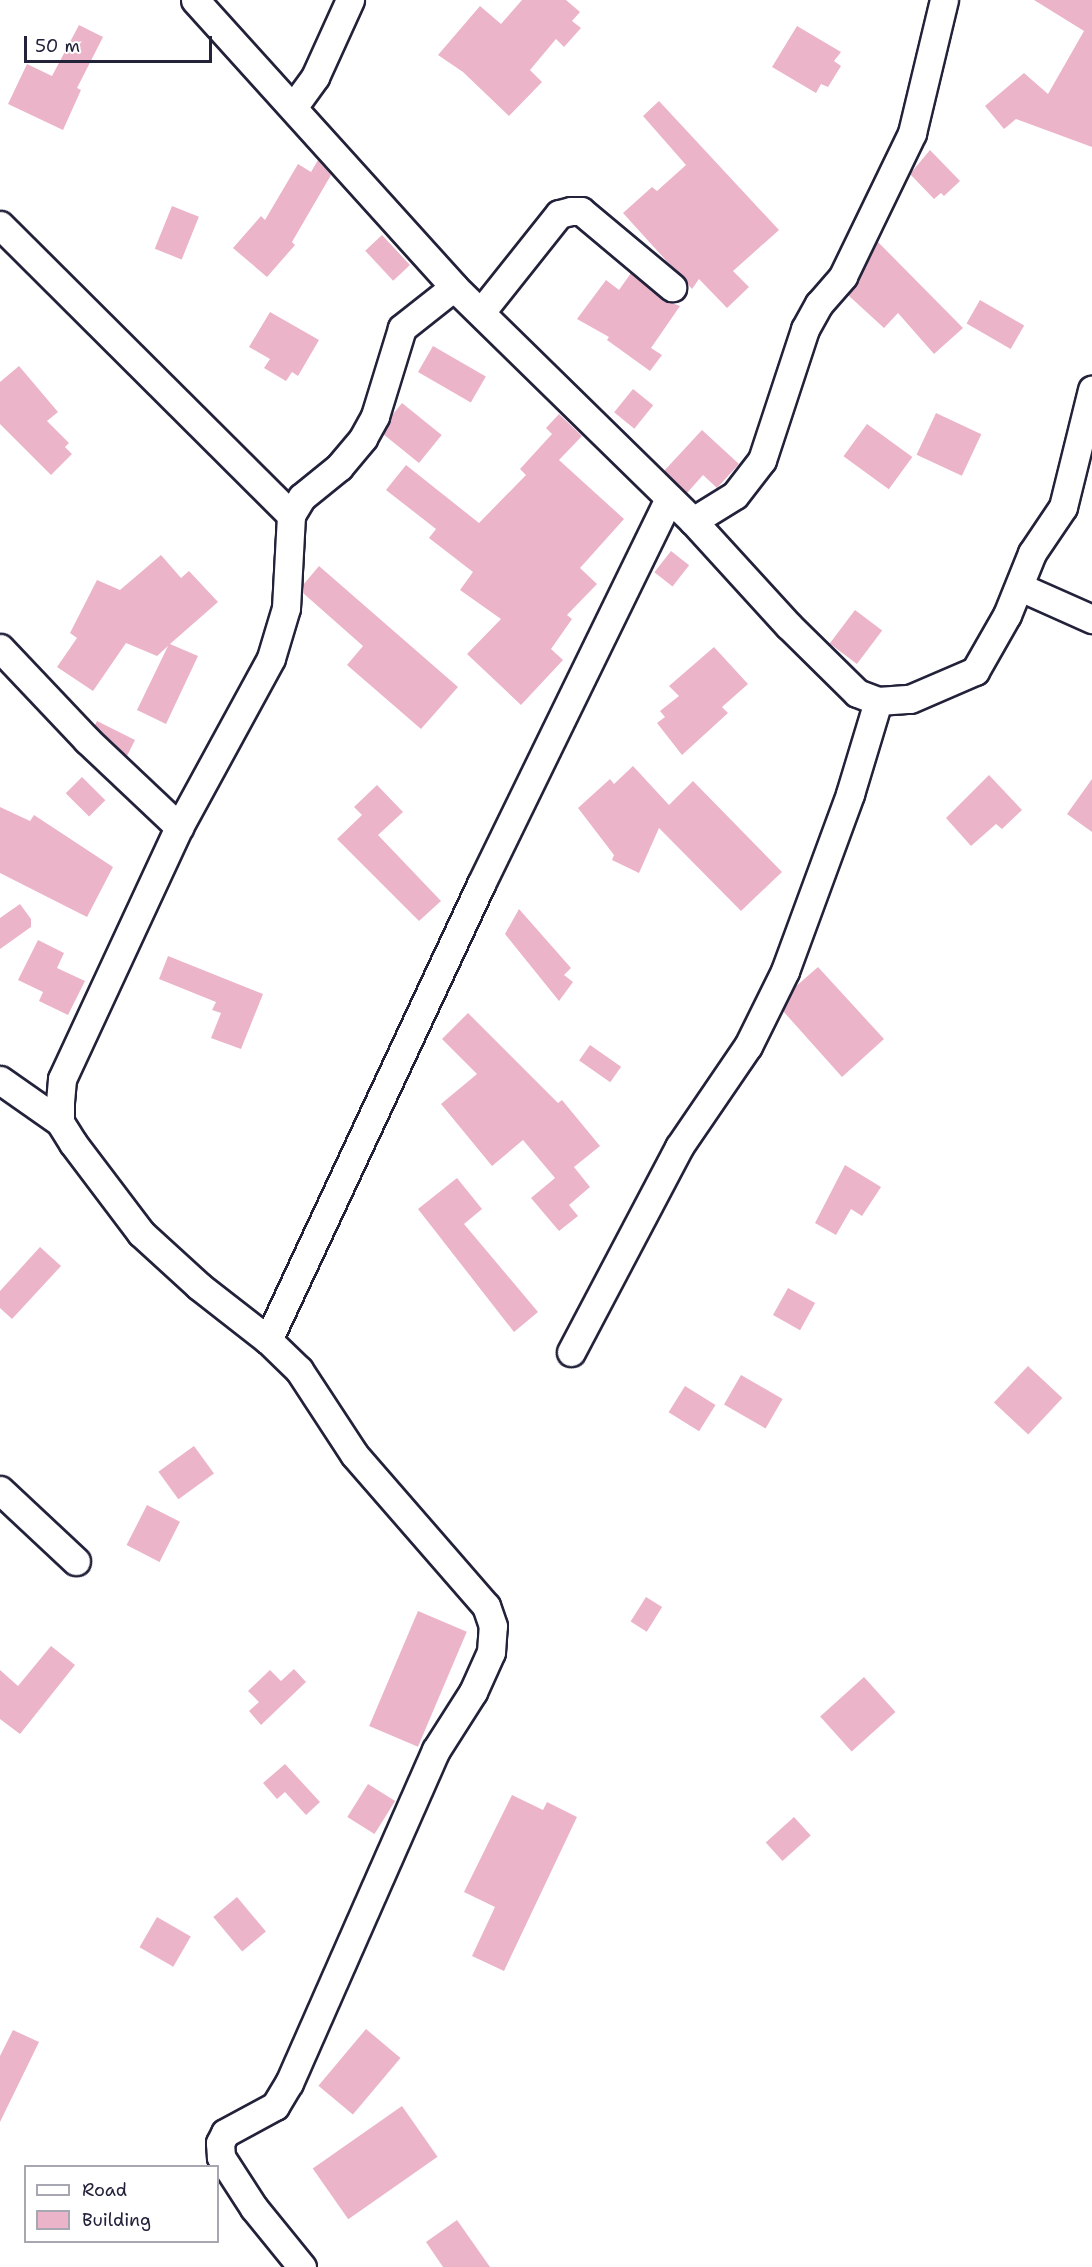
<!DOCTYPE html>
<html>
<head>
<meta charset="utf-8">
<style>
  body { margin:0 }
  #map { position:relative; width:1092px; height:2267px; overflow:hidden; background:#fff; font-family:"Shantell Sans",sans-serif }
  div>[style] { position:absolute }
  .building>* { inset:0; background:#ecb4c8; transform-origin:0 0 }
  .roads { filter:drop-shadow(2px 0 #22223b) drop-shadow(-2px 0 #22223b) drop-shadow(0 2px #22223b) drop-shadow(0 -2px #22223b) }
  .minor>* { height:27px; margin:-13.5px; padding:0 13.5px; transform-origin:13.5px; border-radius:13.5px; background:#fff }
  span { translate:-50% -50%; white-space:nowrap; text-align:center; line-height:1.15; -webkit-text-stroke:4.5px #fff; paint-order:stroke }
  .legend { position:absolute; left:24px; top:2165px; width:195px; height:78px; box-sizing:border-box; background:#fff; border:2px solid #a7a7b1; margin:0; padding:8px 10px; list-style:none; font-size:18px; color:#22223b }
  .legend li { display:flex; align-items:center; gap:12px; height:30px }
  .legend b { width:30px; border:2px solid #a7a7b1 }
  .scale { position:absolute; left:24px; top:36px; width:188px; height:27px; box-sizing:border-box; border:3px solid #22223b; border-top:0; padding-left:8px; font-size:18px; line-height:21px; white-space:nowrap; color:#22223b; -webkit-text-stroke:4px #fff; paint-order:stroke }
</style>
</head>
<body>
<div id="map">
  <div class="building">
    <div style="clip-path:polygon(522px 0,566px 0,580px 12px,572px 21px,581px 28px,564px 47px,556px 39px,530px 70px,542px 82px,509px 116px,463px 72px,438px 55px,480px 6px,501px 24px)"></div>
    <div style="clip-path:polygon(1034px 0,1092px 0,1092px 147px,1016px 119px,1004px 129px,985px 106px,1024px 73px,1048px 94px,1084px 31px)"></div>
    <div style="clip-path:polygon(79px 25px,103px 37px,77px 88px,81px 90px,63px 130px,8px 104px,27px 64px,52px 76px)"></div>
    <div style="clip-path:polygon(797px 26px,841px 52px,834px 61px,841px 66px,828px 87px,821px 84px,816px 93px,772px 67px)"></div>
    <div style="clip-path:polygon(659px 101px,779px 230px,733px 271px,749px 287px,727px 308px,699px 279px,692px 289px,623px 213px,652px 187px,657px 191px,686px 165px,643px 116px)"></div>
    <div style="clip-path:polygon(930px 150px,960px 181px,944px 196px,941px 193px,934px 199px,910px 174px)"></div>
    <div style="clip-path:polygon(318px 160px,331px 175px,292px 242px,295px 245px,267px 277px,233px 248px,261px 216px,265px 220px,298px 164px,311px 172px)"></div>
    <div style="left:172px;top:206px;width:29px;height:46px;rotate:22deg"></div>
    <div style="left:382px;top:235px;width:41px;height:23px;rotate:47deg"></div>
    <div style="clip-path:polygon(877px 241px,963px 328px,934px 354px,898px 313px,884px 328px,848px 295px)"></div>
    <div style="clip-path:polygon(631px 273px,662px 299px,680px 306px,651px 348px,662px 355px,650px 371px,607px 340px,609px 337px,577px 319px,606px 280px,619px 290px)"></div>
    <div style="left:980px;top:300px;width:51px;height:27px;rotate:30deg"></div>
    <div style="clip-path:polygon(270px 312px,319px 340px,298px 376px,292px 372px,286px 381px,264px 368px,270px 359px,249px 347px)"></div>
    <div style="left:433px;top:346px;width:61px;height:30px;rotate:30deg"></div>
    <div style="clip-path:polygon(19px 366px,58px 412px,47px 421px,69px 443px,65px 447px,72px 454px,51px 475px,0 424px,0 382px)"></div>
    <div style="left:633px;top:389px;width:26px;height:30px;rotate:39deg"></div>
    <div style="left:402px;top:403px;width:51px;height:36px;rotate:39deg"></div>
    <div style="left:936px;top:413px;width:50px;height:46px;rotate:25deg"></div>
    <div style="clip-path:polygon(559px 414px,582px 436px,559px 460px,624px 519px,580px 568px,597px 584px,567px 615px,572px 619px,551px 649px,563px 660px,521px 705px,467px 654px,501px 619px,460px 590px,473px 572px,429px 538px,436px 529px,386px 490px,406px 465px,479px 523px,526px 475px,520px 469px,552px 434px,546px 428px)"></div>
    <div style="left:867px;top:424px;width:56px;height:40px;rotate:36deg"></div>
    <div style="clip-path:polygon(702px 430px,739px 464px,717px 488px,703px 475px,687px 493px,664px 471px)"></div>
    <div style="left:671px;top:551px;width:23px;height:27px;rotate:38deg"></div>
    <div style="clip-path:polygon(161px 555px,181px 578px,189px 571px,218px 602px,170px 644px,198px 656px,166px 724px,137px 710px,168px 646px,157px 656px,126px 643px,93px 691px,57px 667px,77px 638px,70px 633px,97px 580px,120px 590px)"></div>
    <div style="clip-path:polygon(319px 566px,458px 687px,421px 729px,347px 665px,363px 646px,303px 593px,303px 585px)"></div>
    <div style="left:855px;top:610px;width:34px;height:42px;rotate:37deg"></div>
    <div style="clip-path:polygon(714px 647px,748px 684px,722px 707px,728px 713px,682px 755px,657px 723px,665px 717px,660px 711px,679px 696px,669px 686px)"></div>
    <div style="clip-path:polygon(97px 721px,135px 740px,127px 756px,95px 725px)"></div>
    <div style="clip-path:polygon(633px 766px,669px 805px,693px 781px,782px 872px,741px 911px,659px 828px,639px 873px,612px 860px,614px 855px,578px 808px,610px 779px,614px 784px)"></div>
    <div style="clip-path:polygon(989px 775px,1022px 810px,1002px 829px,996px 824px,971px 846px,946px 818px)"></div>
    <div style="left:82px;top:777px;width:33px;height:23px;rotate:45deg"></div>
    <div style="clip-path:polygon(1092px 779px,1092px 832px,1067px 814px)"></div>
    <div style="clip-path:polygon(377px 785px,403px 812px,378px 835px,441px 901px,419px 921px,337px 839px,362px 815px,354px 807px)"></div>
    <div style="clip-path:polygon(0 807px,30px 821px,34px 815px,113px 867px,87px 917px,0 873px)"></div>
    <div style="clip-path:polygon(20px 904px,31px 919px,31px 927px,0 949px,0 918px)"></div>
    <div style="clip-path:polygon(519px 909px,571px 968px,564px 975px,573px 982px,559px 1001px,505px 934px)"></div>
    <div style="clip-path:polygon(38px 940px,64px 953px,57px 968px,85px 981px,68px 1015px,39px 1001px,43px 992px,18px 980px)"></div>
    <div style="clip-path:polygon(168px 956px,263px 994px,241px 1049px,211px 1038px,221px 1013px,212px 1010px,216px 1002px,159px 979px)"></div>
    <div style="clip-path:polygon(818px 967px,884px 1039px,842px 1077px,783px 1011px,794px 988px)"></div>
    <div style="clip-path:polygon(468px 1013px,558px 1103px,562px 1100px,600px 1146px,574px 1167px,590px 1187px,569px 1205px,578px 1216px,559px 1231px,531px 1198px,555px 1178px,523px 1140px,492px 1166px,441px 1104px,477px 1074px,442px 1039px)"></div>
    <div style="left:590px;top:1045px;width:38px;height:19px;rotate:35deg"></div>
    <div style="clip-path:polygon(845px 1165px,881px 1187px,862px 1216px,851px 1209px,836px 1235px,815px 1223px)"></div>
    <div style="clip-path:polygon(457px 1178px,482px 1209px,464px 1224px,538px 1312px,514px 1332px,418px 1209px)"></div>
    <div style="clip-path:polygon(40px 1247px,61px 1266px,12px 1319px,0 1308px,0 1291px)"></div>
    <div style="left:788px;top:1288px;width:31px;height:31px;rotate:29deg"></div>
    <div style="left:1028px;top:1366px;width:47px;height:50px;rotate:43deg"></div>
    <div style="left:741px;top:1375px;width:48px;height:34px;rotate:30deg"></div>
    <div style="left:685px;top:1386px;width:36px;height:31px;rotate:32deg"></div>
    <div style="left:194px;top:1446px;width:34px;height:44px;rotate:54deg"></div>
    <div style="left:147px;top:1505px;width:37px;height:45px;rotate:27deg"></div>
    <div style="left:646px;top:1597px;width:19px;height:29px;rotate:32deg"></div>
    <div style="left:418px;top:1611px;width:53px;height:125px;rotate:23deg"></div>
    <div style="clip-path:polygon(51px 1646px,75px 1665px,20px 1734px,0 1719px,0 1670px,18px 1686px)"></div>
    <div style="clip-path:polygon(294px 1669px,306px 1682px,261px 1725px,249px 1711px,259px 1702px,248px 1691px,270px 1670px,281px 1681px)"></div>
    <div style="left:864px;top:1677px;width:47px;height:59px;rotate:48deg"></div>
    <div style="clip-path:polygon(285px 1764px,320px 1802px,306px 1815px,285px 1792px,277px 1799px,263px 1783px)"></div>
    <div style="left:368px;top:1784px;width:32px;height:39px;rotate:32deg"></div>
    <div style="clip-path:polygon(512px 1795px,543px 1810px,547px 1802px,577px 1817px,504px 1971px,472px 1956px,495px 1907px,464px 1892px)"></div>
    <div style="left:794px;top:1817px;width:25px;height:38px;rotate:48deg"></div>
    <div style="left:237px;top:1897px;width:45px;height:31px;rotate:50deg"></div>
    <div style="left:157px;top:1917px;width:39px;height:35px;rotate:30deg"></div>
    <div style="left:366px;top:2029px;width:45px;height:74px;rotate:40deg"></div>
    <div style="clip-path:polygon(13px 2030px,39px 2042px,0 2122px,0 2056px)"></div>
    <div style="left:402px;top:2106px;width:62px;height:109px;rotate:55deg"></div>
    <div style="clip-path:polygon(457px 2220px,490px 2267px,443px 2267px,426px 2242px)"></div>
  </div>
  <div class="roads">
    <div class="minor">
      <div style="left:195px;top:0;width:387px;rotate:47.9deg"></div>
      <div style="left:454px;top:287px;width:334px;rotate:44.4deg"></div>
      <div style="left:693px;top:521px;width:142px;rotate:47.6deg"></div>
      <div style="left:789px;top:626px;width:95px;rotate:44.6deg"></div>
      <div style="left:857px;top:693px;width:22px;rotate:21deg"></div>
      <div style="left:878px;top:701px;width:32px;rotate:-4deg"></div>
      <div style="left:910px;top:699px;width:71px;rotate:-23.3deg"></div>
      <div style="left:975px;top:671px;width:64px;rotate:-60.3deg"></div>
      <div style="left:1007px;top:615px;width:67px;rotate:-68deg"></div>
      <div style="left:1032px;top:553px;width:55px;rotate:-56deg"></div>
      <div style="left:1063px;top:507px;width:121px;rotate:-76.1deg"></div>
      <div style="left:294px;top:106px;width:36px;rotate:-54deg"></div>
      <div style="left:315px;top:77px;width:85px;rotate:-65.6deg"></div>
      <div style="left:0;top:225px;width:411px;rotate:44.9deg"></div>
      <div style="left:481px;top:312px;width:125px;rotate:-51.5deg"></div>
      <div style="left:559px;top:214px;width:12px;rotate:-14deg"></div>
      <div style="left:571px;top:211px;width:10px"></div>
      <div style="left:581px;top:211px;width:119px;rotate:39.9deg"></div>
      <div style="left:693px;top:521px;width:49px;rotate:-31.8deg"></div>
      <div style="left:735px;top:495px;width:44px;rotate:-52.4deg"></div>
      <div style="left:762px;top:460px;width:138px;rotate:-71.8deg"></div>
      <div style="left:805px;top:329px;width:29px;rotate:-61deg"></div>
      <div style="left:819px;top:304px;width:37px;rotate:-49deg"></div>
      <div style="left:843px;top:276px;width:159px;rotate:-64.2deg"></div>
      <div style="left:912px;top:133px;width:137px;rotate:-76.5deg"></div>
      <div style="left:1020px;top:587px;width:79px;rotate:24deg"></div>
      <div style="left:0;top:648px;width:127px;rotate:46.6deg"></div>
      <div style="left:87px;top:740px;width:127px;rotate:43.4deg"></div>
      <div style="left:0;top:1080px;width:73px;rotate:35deg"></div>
      <div style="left:268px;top:1340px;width:503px;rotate:-64.96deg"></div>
      <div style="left:481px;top:884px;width:429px;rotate:-64deg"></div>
      <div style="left:571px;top:1352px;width:232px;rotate:-62.2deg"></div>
      <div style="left:679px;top:1147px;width:122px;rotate:-55.7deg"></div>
      <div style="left:748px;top:1046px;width:84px;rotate:-63.7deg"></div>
      <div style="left:785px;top:971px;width:189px;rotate:-69.8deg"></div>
      <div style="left:850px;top:794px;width:97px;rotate:-73.2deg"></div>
      <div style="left:0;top:1490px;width:104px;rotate:43.1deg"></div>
      <div style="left:302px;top:2267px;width:76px;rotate:-129.1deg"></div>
      <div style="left:254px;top:2208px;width:61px;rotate:-122.9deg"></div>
      <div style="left:221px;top:2157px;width:14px;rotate:-94deg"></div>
      <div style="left:220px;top:2143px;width:11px;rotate:-63deg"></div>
      <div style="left:225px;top:2133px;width:57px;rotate:-28.4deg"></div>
      <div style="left:275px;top:2106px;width:27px;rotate:-59deg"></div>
      <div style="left:289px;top:2083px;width:364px;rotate:-66.2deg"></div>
      <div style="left:436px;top:1750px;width:69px;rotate:-57.5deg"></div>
      <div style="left:473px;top:1692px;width:44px;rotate:-65.8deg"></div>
      <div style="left:491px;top:1652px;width:26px;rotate:-86deg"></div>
      <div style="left:493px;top:1626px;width:21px;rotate:-109deg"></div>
      <div style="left:486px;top:1606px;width:201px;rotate:-131deg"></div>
      <div style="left:354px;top:1454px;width:100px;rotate:-123.2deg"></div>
      <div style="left:299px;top:1370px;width:43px;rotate:-135.9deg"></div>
      <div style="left:268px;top:1340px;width:88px;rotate:-142deg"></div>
      <div style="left:199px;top:1286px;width:79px;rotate:-137.6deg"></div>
      <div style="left:141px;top:1233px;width:113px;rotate:-127.1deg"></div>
      <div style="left:73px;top:1143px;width:25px;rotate:-122deg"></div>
      <div style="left:60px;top:1122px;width:20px;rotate:-90deg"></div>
      <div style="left:60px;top:1102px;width:23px;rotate:-85deg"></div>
      <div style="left:62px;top:1079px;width:278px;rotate:-65.1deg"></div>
      <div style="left:179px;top:827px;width:192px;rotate:-61.4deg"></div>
      <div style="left:271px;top:658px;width:52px;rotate:-73.3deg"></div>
      <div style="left:286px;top:608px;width:93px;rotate:-86.9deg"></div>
      <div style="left:291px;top:515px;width:21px;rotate:-59deg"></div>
      <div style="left:302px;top:497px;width:48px;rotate:-39deg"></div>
      <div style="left:339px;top:467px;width:38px;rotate:-50deg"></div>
      <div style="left:363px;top:438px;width:25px;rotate:-61deg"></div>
      <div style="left:375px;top:416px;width:92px;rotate:-72.9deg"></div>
      <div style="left:402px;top:328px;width:66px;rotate:-38.3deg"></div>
    </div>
  </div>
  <ul class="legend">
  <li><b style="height:8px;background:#fff"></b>Road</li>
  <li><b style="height:16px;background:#ecb4c8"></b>Building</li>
  </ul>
  <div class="scale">50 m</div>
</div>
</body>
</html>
